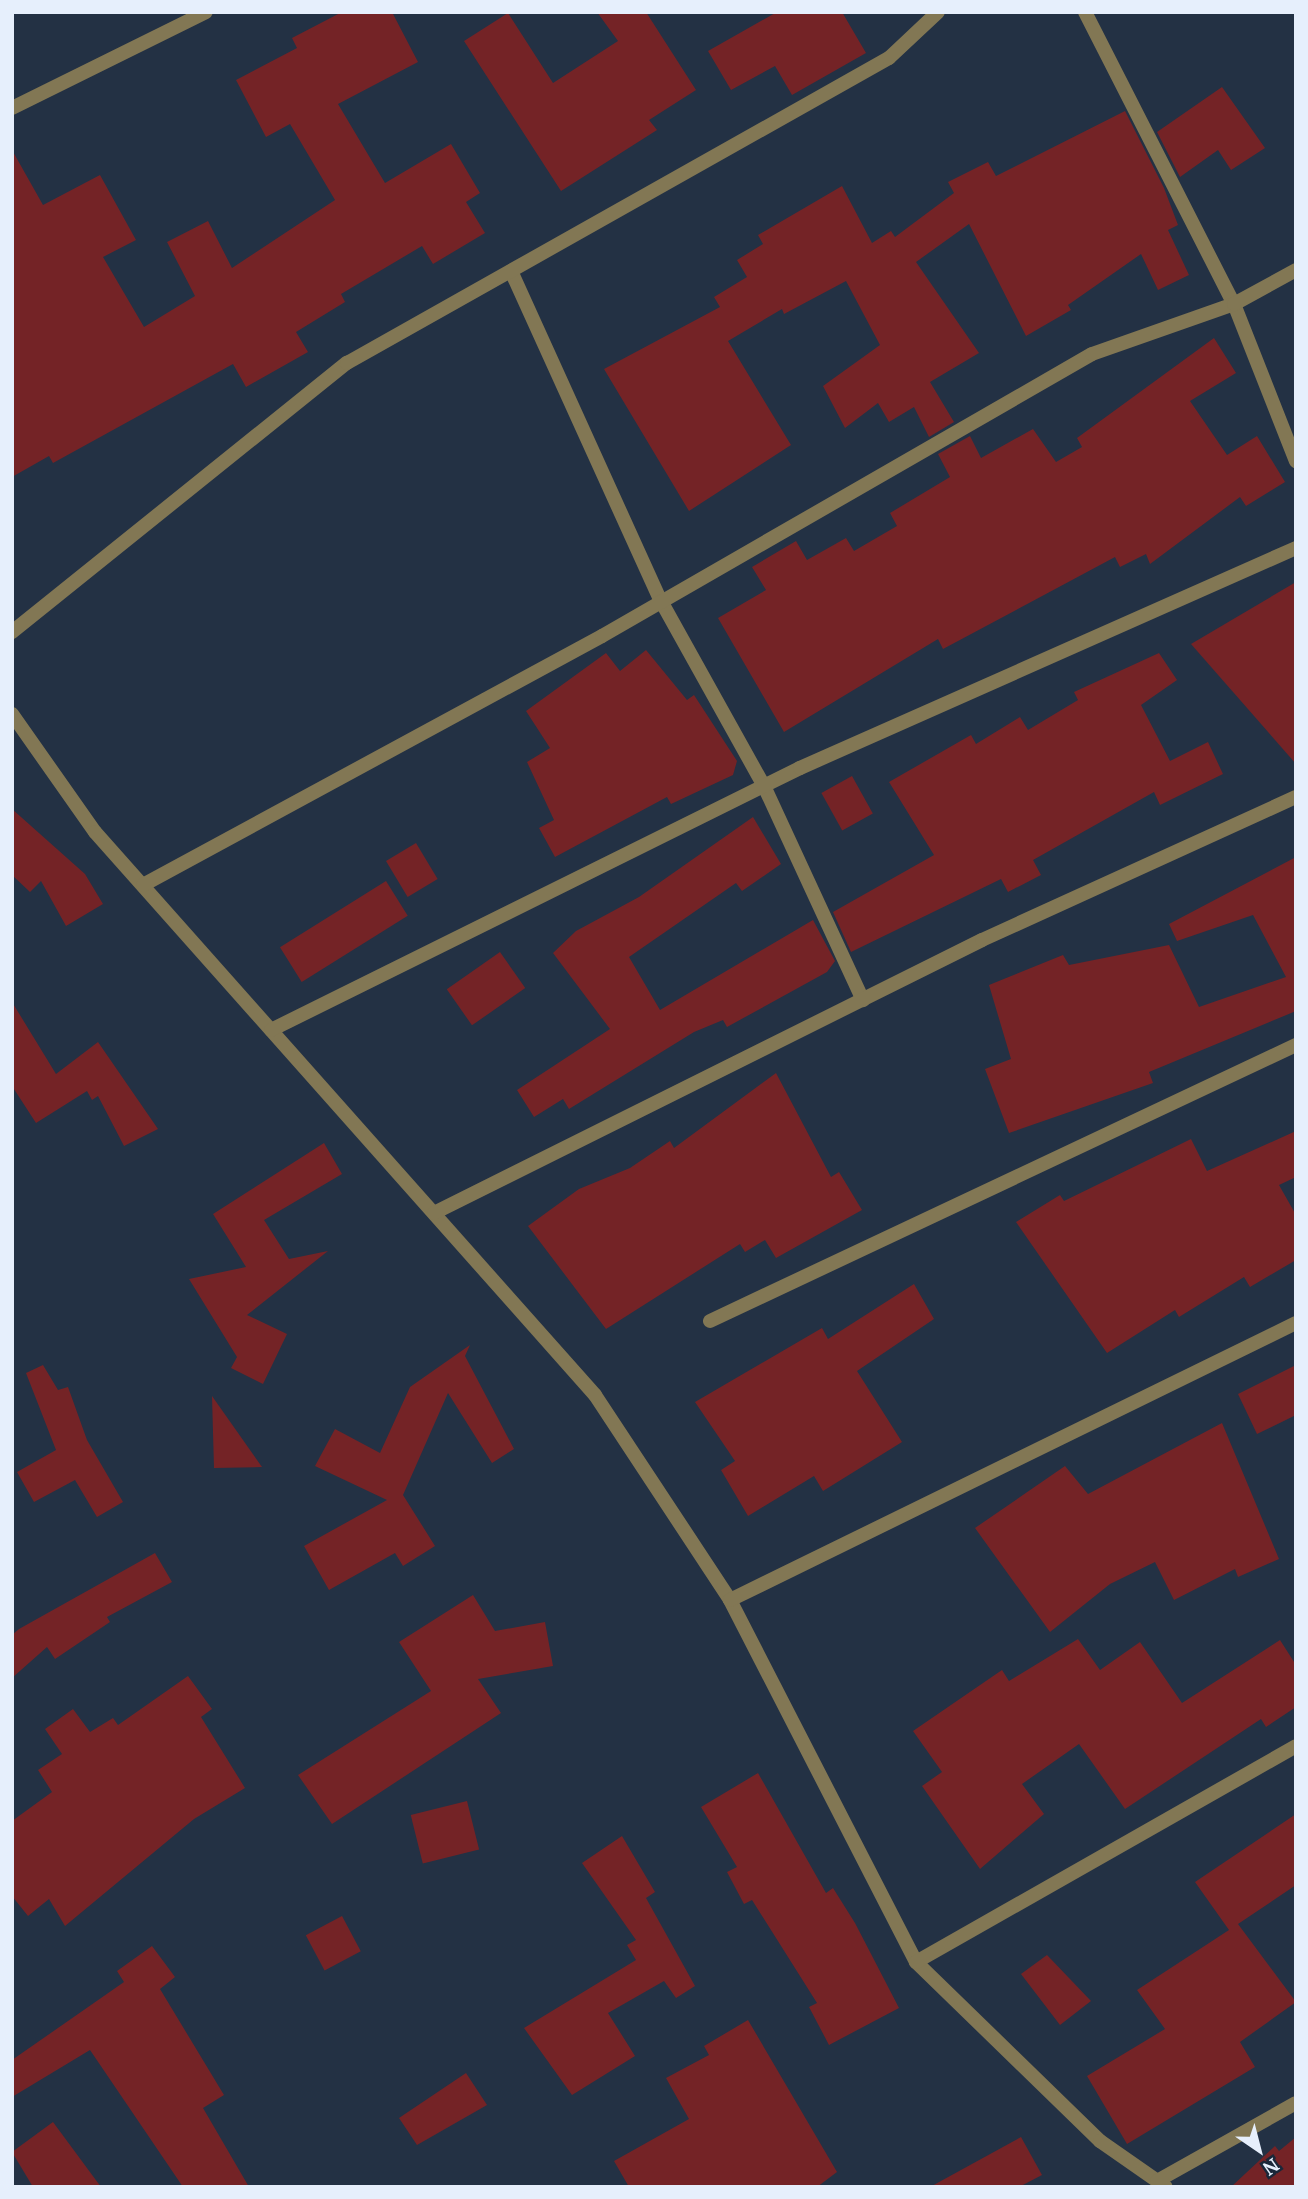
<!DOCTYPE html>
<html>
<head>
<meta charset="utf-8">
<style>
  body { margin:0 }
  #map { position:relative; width:1308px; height:2199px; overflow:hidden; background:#233144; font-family:"PT Serif",serif }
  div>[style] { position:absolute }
  .building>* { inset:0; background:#742326; transform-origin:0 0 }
  .street>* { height:14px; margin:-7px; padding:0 7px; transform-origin:7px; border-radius:7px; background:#827754 }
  span { translate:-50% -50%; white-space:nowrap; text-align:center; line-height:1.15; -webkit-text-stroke:5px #1a2739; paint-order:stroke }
  .frame { position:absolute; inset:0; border:14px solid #e6effc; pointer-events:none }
  .north { position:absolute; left:1224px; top:2115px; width:70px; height:70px; -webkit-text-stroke:5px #1a2739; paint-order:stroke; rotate:145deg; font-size:19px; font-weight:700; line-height:28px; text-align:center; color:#e6effc }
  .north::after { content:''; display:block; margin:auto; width:24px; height:32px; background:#e6effc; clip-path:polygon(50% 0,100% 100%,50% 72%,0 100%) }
</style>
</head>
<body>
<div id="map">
  <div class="building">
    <div style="clip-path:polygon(342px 12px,392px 12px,418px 62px,338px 104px,385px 183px,451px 144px,480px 193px,466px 202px,485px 233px,433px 264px,422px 246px,341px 294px,345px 302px,296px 332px,308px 352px,246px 387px,233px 364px,53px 463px,49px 456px,12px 477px,12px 150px,43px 205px,100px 175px,136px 240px,103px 257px,144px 327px,195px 296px,167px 242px,208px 221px,232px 268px,335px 200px,290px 124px,266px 137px,236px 80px,297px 48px,292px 38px)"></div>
    <div style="clip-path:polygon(597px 12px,646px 12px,696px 90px,649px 120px,657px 130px,561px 191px,464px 41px,508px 13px,553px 83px,618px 41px)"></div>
    <div style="clip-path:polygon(777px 12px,842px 12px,866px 53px,792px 95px,775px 66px,731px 90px,708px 51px)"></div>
    <div style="clip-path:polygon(1222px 87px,1265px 148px,1231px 170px,1218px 150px,1180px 177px,1157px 132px)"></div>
    <div style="clip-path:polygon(1125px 111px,1164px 188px,1178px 225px,1168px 230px,1189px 275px,1158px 290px,1141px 254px,1068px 305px,1071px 310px,1026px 336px,969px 224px,916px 262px,979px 353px,930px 382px,954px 422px,929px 437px,914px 407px,889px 422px,878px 403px,845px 428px,823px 386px,880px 345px,846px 281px,784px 314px,782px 309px,728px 341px,791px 445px,689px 511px,604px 369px,720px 307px,714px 297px,747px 277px,737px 260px,763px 244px,758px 235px,842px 186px,872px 243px,891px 231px,895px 237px,954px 193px,948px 182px,988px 162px,996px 176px)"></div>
    <div style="clip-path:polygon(1214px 338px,1236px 373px,1190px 401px,1227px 455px,1257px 436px,1285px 482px,1246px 506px,1240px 497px,1150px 564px,1146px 554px,1120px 567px,1115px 557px,943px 649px,938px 639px,784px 732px,718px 618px,766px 590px,752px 567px,796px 541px,807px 560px,846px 538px,854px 551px,897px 526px,890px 513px,950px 477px,938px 454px,970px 436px,981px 458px,1033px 429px,1056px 462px,1082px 447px,1077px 438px)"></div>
    <div style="clip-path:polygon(1296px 582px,1296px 764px,1191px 644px)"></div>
    <div style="clip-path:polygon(646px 650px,687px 700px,694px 695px,737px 761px,733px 775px,671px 804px,667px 797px,555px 857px,539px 828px,554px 820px,527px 762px,550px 748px,526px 711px,606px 653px,620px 671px)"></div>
    <div style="clip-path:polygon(1159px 653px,1177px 680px,1141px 705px,1170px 761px,1208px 742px,1223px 774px,1160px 805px,1154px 792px,1033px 860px,1041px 875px,1008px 892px,1001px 879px,851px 952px,833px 912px,934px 855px,889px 782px,971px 735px,976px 744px,1020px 717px,1028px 730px,1078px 700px,1074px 692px)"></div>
    <div style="left:852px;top:776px;width:43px;height:35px;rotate:61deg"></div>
    <div style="clip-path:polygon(12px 809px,85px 874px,103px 904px,66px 926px,41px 881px,30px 892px,12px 875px)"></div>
    <div style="clip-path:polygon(753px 817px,781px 864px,742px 891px,736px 883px,629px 957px,660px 1010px,813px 920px,835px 961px,827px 972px,727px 1027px,723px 1020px,694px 1032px,569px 1109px,563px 1099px,534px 1117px,517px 1090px,610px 1029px,553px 953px,576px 931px,639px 897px)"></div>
    <div style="left:416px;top:843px;width:42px;height:35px;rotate:59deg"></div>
    <div style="clip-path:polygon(1296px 857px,1296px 1011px,1149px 1072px,1153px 1083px,1009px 1133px,985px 1069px,1011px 1059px,989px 985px,1063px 955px,1069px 965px,1169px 945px,1199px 1007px,1286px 977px,1253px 915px,1177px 941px,1169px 924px)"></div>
    <div style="left:386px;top:881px;width:41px;height:125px;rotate:58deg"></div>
    <div style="left:500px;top:952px;width:44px;height:65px;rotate:55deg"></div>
    <div style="clip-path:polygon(12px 1002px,56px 1074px,98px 1042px,158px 1129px,124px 1146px,98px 1096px,92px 1100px,87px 1091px,36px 1123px,12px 1086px)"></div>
    <div style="clip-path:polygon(776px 1073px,831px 1177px,839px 1172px,862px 1210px,776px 1258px,765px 1240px,745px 1252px,740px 1244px,606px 1329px,528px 1226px,579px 1189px,630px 1168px,670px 1141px,674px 1148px)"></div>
    <div style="clip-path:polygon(1296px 1131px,1296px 1177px,1279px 1185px,1296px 1215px,1296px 1260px,1250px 1287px,1244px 1277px,1179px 1317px,1175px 1310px,1107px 1353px,1016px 1222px,1060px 1195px,1064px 1201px,1191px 1139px,1207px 1171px)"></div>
    <div style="clip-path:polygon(324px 1143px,342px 1174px,264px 1220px,289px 1259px,328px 1251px,247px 1315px,287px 1334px,263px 1384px,231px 1368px,237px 1357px,189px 1279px,246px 1267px,213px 1214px)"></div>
    <div style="clip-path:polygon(914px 1284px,934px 1319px,857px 1371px,902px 1442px,823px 1491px,814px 1476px,748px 1516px,721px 1470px,735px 1461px,695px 1402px,822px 1328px,828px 1339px)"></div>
    <div style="clip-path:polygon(470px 1345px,465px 1356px,514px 1449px,492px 1463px,448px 1393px,403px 1495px,435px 1546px,403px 1566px,395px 1553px,329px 1590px,304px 1546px,387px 1500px,315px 1466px,335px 1429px,380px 1453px,410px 1387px)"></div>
    <div style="clip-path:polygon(43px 1365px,58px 1390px,68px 1387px,87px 1440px,123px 1502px,97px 1517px,75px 1480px,34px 1502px,17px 1472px,56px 1450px,26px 1373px)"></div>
    <div style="clip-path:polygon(1296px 1365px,1296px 1415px,1257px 1434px,1238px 1394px)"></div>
    <div style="clip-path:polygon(212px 1396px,262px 1467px,214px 1468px)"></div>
    <div style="clip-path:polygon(1222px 1423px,1279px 1559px,1238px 1577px,1235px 1569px,1174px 1600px,1155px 1562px,1110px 1584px,1050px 1632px,975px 1528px,1065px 1466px,1088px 1494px)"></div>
    <div style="clip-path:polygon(155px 1553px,172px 1582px,107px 1617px,110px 1622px,55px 1659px,47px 1647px,12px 1678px,12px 1635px,19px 1629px)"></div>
    <div style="clip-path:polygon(473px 1595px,495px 1631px,545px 1622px,553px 1666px,478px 1679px,501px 1713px,332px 1824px,298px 1775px,431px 1691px,399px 1642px)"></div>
    <div style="clip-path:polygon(1078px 1639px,1100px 1670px,1140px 1642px,1182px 1703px,1280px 1640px,1296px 1665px,1296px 1707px,1266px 1727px,1261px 1719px,1125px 1809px,1079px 1744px,1022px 1784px,1044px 1814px,980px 1869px,922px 1786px,942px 1772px,913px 1731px,1002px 1670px,1009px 1681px)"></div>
    <div style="clip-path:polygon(188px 1676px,212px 1709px,201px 1717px,245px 1788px,194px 1819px,65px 1926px,49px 1899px,28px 1916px,12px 1896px,12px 1821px,52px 1792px,38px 1770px,62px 1754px,45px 1729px,73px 1709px,90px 1732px,113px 1718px,118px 1725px)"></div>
    <div style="clip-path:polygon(758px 1773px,826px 1893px,833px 1888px,855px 1923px,899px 2008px,829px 2045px,809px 2007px,817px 2003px,752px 1900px,744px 1904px,727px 1872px,737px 1867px,701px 1807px)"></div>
    <div style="left:467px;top:1801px;width:50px;height:58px;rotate:76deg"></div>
    <div style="clip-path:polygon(1296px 1814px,1296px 1885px,1238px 1924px,1296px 2002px,1240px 2042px,1255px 2067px,1127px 2144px,1087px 2076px,1165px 2029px,1137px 1990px,1229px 1930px,1195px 1882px)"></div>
    <div style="clip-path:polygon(622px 1836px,655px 1892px,646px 1898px,695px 1986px,676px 1998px,664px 1981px,608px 2013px,635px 2056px,572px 2095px,524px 2028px,636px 1960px,627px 1945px,636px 1940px,582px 1863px)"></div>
    <div style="left:342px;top:1916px;width:40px;height:41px;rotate:62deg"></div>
    <div style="clip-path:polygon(152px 1946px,175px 1977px,160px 1989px,224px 2095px,203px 2108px,249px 2187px,183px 2187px,90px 2050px,12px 2097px,12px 2060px,124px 1982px,117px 1971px)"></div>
    <div style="clip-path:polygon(1047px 1955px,1091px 2001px,1060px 2025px,1021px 1974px)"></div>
    <div style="clip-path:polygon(748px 2020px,837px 2172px,817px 2187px,629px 2187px,614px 2161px,689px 2119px,666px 2078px,709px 2055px,704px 2046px)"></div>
    <div style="clip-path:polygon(466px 2073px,487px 2105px,417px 2145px,399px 2118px)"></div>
    <div style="clip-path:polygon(53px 2122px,101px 2187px,33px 2187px,12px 2152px)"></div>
    <div style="clip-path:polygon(1021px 2137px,1042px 2175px,1019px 2187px,930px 2187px)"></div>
    <div style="clip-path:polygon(1296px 2137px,1296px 2187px,1231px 2187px,1275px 2146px,1279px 2151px)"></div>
  </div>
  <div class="street">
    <div style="left:1085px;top:12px;width:328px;rotate:63deg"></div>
    <div style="left:1234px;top:304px;width:169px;rotate:68.5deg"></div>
    <div style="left:12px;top:108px;width:216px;rotate:-26.3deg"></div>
    <div style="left:511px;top:271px;width:362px;rotate:65.6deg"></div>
    <div style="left:661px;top:601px;width:212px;rotate:60.9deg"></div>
    <div style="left:764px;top:786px;width:236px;rotate:65.2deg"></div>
    <div style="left:12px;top:632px;width:430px;rotate:-38.8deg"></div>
    <div style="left:347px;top:363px;width:622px;rotate:-29.37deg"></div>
    <div style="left:889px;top:58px;width:67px;rotate:-43.2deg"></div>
    <div style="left:12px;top:714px;width:144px;rotate:54.9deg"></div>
    <div style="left:95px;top:832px;width:753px;rotate:48.39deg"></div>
    <div style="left:595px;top:1395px;width:245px;rotate:56.6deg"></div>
    <div style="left:730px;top:1600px;width:407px;rotate:62.8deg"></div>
    <div style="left:916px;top:1962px;width:257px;rotate:44.2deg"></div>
    <div style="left:1100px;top:2141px;width:80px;rotate:34.9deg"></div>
    <div style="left:143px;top:885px;width:522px;rotate:-28.48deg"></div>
    <div style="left:602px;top:636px;width:565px;rotate:-29.92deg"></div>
    <div style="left:1092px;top:354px;width:151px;rotate:-19.4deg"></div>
    <div style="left:1234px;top:304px;width:71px;rotate:-28.7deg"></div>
    <div style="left:271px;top:1030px;width:590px;rotate:-26.35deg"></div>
    <div style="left:800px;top:768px;width:543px;rotate:-23.92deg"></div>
    <div style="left:434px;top:1213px;width:612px;rotate:-26.48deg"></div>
    <div style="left:982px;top:940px;width:345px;rotate:-24.5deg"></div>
    <div style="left:710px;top:1321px;width:648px;rotate:-25.22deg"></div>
    <div style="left:730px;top:1600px;width:630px;rotate:-26.08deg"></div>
    <div style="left:916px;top:1962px;width:437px;rotate:-29.6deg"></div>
    <div style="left:1157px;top:2181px;width:159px;rotate:-29.3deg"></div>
  </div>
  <div class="frame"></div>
  <div class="north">N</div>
</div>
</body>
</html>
